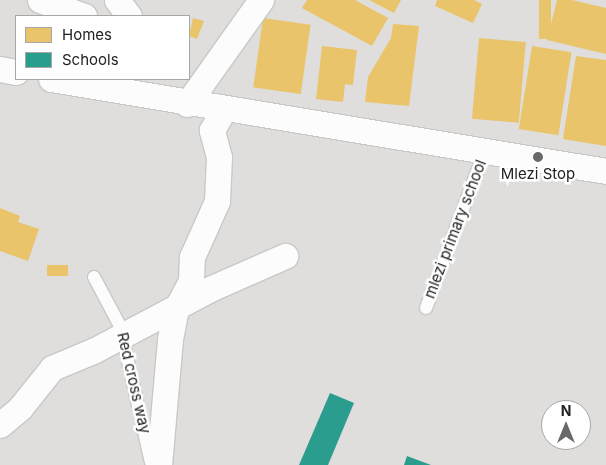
<!DOCTYPE html>
<html>
<head>
<meta charset="utf-8">
<style>
  body { margin:0 }
  #map { position:relative; width:606px; height:465px; overflow:hidden; background:#f0eeeb; font-family:Inter,sans-serif }
  div>[style] { position:absolute }
  .residential>* { inset:0; background:#dfdedc }
  .homes>* { inset:0; background:#e9c46a; transform-origin:0 0 }
  .schools>* { inset:0; background:#2a9d8f }
  .roads { filter:drop-shadow(1px 0 #c9c8c7) drop-shadow(-1px 0 #c9c8c7) drop-shadow(0 1px #c9c8c7) drop-shadow(0 -1px #c9c8c7) }
  .lane>* { height:12px; margin:-6px; padding:0 6px; transform-origin:6px; border-radius:6px; background:#fdfcfc }
  .street>* { height:25px; margin:-12.5px; padding:0 12.5px; transform-origin:12.5px; border-radius:12.5px; background:#fdfcfc }
  .dots>* { width:14px; height:14px; translate:-50% -50%; box-sizing:border-box; border:2px solid #fff; border-radius:50% }
  span { translate:-50% -50%; white-space:nowrap; text-align:center; line-height:1.15; -webkit-text-stroke:5px #fff; paint-order:stroke }
  .poi-label { font-size:15px; color:#222 }
  .street-label { font-size:15px; color:#222 }
  .legend { position:absolute; left:15px; top:15px; width:175px; height:65px; box-sizing:border-box; background:#fff; border:1px solid #a7a7a7; margin:0; padding:6px 9px; list-style:none; font-size:15px; color:#222 }
  .legend li { display:flex; align-items:center; gap:10px; height:25px }
  .legend b { width:25px; border:1px solid #a7a7a7 }
  .north { position:absolute; left:541px; top:400px; width:50px; height:50px; box-sizing:border-box; background:#fff; border:1px solid #a7a7a7; border-radius:50%; rotate:0deg; font-size:14px; font-weight:700; line-height:20px; text-align:center; color:#222 }
  .north::after { content:''; display:block; margin:auto; width:18px; height:22px; background:#6a6968; clip-path:polygon(50% 0,100% 100%,50% 72%,0 100%) }
</style>
</head>
<body>
<div id="map">
  <div class="residential">
    <div style="clip-path:polygon(evenodd,0 0,606px 0,606px 465px,0 465px,0 0,16px 16px,189px 16px,189px 79px,16px 79px,16px 16px,0 0,551px 410px,581px 410px,581px 440px,551px 440px,551px 410px)"></div>
  </div>
  <div class="homes">
    <div style="clip-path:polygon(307px 0,355px 0,388px 18px,372px 46px,302px 8px)"></div>
    <div style="clip-path:polygon(369px 0,401px 0,394px 13px)"></div>
    <div style="clip-path:polygon(437px 0,474px 0,482px 4px,473px 23px,435px 6px)"></div>
    <div style="left:539px;top:0;width:12px;height:39px"></div>
    <div style="clip-path:polygon(557px 0,572px 0,606px 8px,606px 54px,547px 40px)"></div>
    <div style="clip-path:polygon(193px 18px,204px 21px,197px 39px,189px 36px)"></div>
    <div style="left:263px;top:18px;width:48px;height:70px;rotate:8deg"></div>
    <div style="clip-path:polygon(393px 24px,419px 26px,409px 106px,365px 102px,368px 77px,391px 38px)"></div>
    <div style="left:479px;top:38px;width:47px;height:81px;rotate:5deg"></div>
    <div style="clip-path:polygon(322px 46px,357px 50px,353px 85px,345px 84px,343px 102px,316px 99px)"></div>
    <div style="left:532px;top:46px;width:40px;height:84px;rotate:9deg"></div>
    <div style="clip-path:polygon(576px 56px,606px 60px,606px 146px,563px 139px)"></div>
    <div style="clip-path:polygon(0 208px,20px 216px,18px 222px,39px 229px,28px 261px,0 251px)"></div>
    <div style="left:47px;top:265px;width:21px;height:11px"></div>
  </div>
  <div class="schools">
    <div style="clip-path:polygon(330px 393px,354px 403px,328px 465px,299px 465px)"></div>
    <div style="clip-path:polygon(407px 456px,431px 465px,404px 465px)"></div>
  </div>
  <div class="roads">
    <div class="lane">
      <div style="left:94px;top:277px;width:55px;rotate:62deg"></div>
      <div style="left:120px;top:326px;width:139px;rotate:77.2deg"></div>
      <div style="left:426px;top:308px;width:169px;rotate:-69.5deg"></div>
    </div>
    <div class="street">
      <div style="left:40px;top:0;width:47px;rotate:20deg"></div>
      <div style="left:117px;top:0;width:20px;rotate:53deg"></div>
      <div style="left:0;top:69px;width:16px;rotate:11deg"></div>
      <div style="left:51px;top:79px;width:563px;rotate:9.41deg"></div>
      <div style="left:187px;top:104px;width:128px;rotate:-54.6deg"></div>
      <div style="left:0;top:425px;width:26px;rotate:-40deg"></div>
      <div style="left:20px;top:408px;width:51px;rotate:-51.3deg"></div>
      <div style="left:52px;top:368px;width:47px;rotate:-22.7deg"></div>
      <div style="left:95px;top:350px;width:132px;rotate:-27.9deg"></div>
      <div style="left:212px;top:288px;width:80px;rotate:-23.7deg"></div>
      <div style="left:159px;top:465px;width:126px;rotate:-85deg"></div>
      <div style="left:170px;top:339px;width:31px;rotate:-79deg"></div>
      <div style="left:176px;top:309px;width:32px;rotate:-62deg"></div>
      <div style="left:191px;top:281px;width:24px;rotate:-88deg"></div>
      <div style="left:192px;top:257px;width:61px;rotate:-65.9deg"></div>
      <div style="left:217px;top:201px;width:44px;rotate:-87.4deg"></div>
      <div style="left:219px;top:157px;width:28px;rotate:-105deg"></div>
      <div style="left:212px;top:130px;width:24px;rotate:-60deg"></div>
    </div>
  </div>
  <div class="dots">
    <div style="left:538px;top:157px;background:#6a6968"></div>
  </div>
  <div class="poi-label">
    <span style="left:538px;top:174px">Mlezi Stop</span>
  </div>
  <div class="street-label">
    <span style="left:455px;top:229px;rotate:-69deg">mlezi primary school</span>
    <span style="left:134px;top:383px;rotate:77deg">Red cross way</span>
  </div>
  <ul class="legend">
  <li><b style="height:14px;background:#e9c46a"></b>Homes</li>
  <li><b style="height:14px;background:#2a9d8f"></b>Schools</li>
  </ul>
  <div class="north">N</div>
</div>
</body>
</html>
